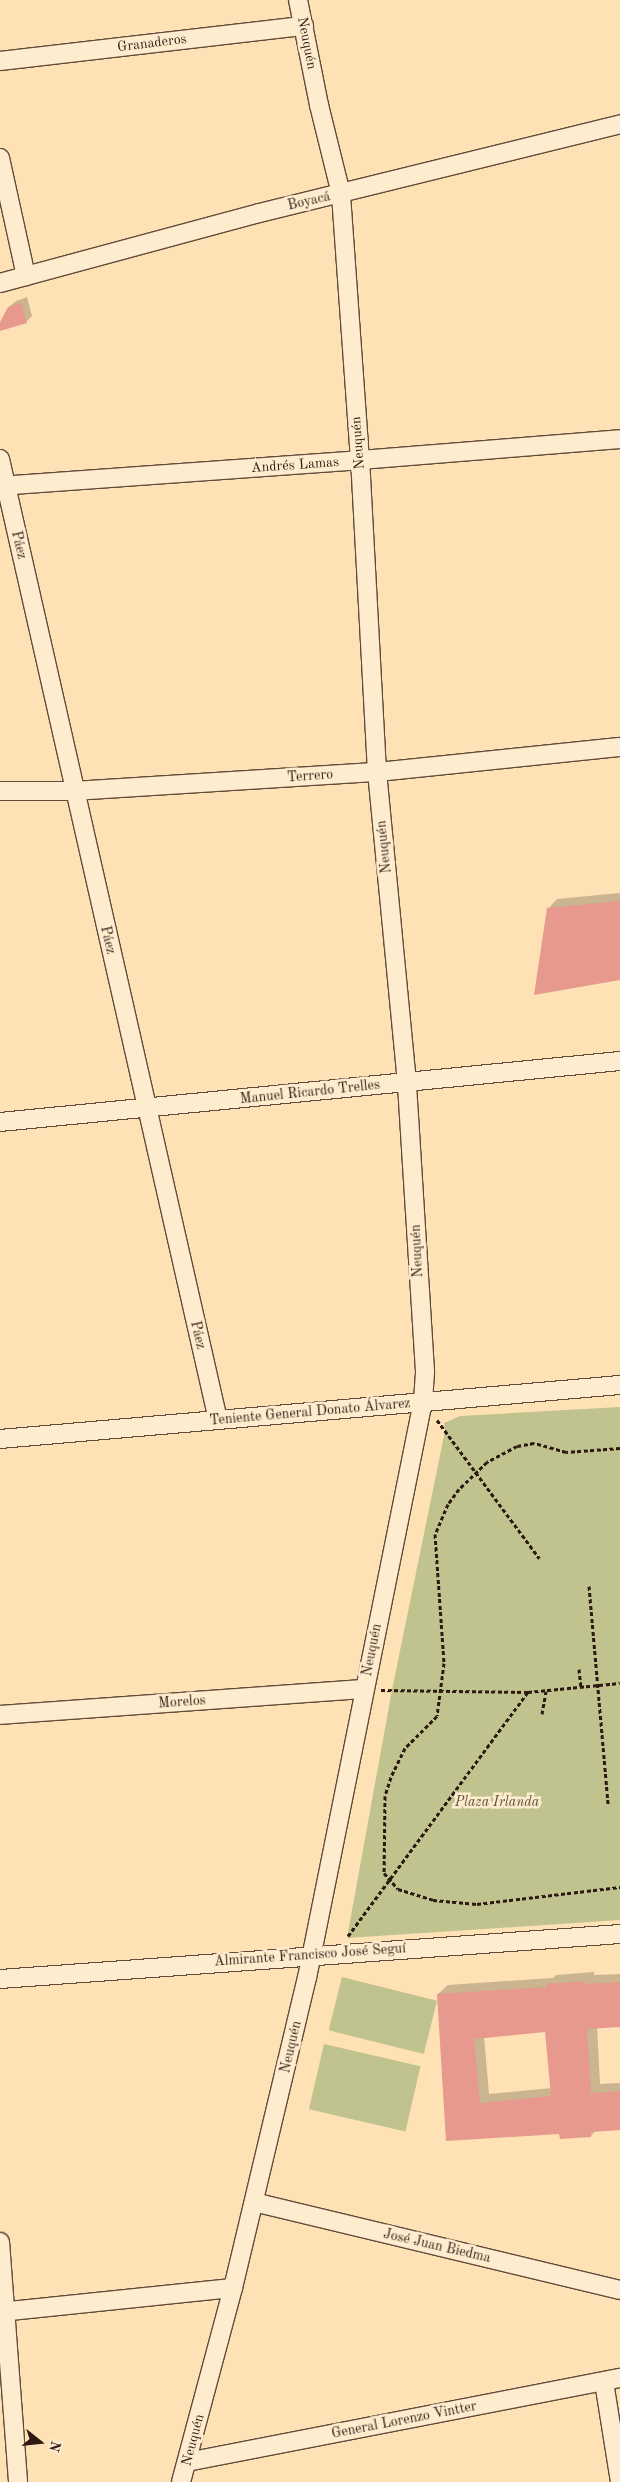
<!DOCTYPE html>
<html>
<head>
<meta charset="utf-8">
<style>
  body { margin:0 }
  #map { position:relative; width:620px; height:2482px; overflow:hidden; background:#fee1b4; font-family:"Old Standard TT",serif }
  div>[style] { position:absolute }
  .green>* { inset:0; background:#c0c38d; transform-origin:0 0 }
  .shadow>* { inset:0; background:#0003 }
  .building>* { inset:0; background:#e6998c }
  .path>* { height:3px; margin-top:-1.5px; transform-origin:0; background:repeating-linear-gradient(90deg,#2e1912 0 4px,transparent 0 6.5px) }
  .roads { filter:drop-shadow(1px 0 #624b3a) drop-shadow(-1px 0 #624b3a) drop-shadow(0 1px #624b3a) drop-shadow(0 -1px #624b3a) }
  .minor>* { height:18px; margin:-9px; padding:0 9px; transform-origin:9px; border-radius:9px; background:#feecce }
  span { translate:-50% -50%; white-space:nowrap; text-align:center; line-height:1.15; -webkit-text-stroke:5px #feecce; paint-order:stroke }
  .street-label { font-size:14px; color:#2e1912 }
  .park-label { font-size:14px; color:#5a4c37; font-style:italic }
  .north { position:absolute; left:15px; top:2417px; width:50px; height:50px; -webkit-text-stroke:4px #feecce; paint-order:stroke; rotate:106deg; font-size:14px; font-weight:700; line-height:20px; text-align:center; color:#2e1912 }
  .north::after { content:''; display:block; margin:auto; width:18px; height:22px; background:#2e1912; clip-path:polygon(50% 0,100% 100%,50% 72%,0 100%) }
</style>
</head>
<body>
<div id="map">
  <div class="green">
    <div style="clip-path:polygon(620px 1407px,620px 1920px,347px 1938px,392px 1690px,445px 1431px,444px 1423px,460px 1416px)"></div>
    <div style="left:342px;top:1977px;width:98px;height:55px;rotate:14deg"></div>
    <div style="left:324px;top:2044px;width:99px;height:67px;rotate:13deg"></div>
  </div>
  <div class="shadow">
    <div style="clip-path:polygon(27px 297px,32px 316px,26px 322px,0 330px,0 325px,9px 307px,16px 301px)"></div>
    <div style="clip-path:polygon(620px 893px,620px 979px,548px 909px,557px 899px)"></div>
    <div style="clip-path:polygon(evenodd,594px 1972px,594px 1975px,620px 1974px,620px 2025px,597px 2027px,600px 2084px,620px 2083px,620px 2129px,596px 2130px,591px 2136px,560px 2133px,447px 2140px,438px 1994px,448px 1985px,553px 1978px,556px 1975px,594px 1972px,546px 2031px,552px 2088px,489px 2094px,484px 2037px,546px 2031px)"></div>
  </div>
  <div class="building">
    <div style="clip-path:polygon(21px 303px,27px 323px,0 331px,0 322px,8px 307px)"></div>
    <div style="clip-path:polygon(620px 901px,620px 980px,534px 995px,547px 908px)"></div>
    <div style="clip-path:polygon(evenodd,585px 1981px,585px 1984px,620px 1982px,620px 2027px,587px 2029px,591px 2093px,620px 2091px,620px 2130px,591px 2132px,591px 2137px,560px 2139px,559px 2134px,446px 2141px,437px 1994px,546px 1987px,546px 1984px,585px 1981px,545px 2032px,551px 2096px,480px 2103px,474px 2039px,545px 2032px)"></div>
  </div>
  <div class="path">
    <div style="left:437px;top:1420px;width:172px;rotate:53.5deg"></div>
    <div style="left:620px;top:1448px;width:54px;rotate:175.8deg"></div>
    <div style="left:566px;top:1452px;width:33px;rotate:-164deg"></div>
    <div style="left:534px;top:1443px;width:17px;rotate:170deg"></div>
    <div style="left:517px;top:1446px;width:34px;rotate:152deg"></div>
    <div style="left:487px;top:1462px;width:39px;rotate:136deg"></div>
    <div style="left:459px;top:1489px;width:19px;rotate:126deg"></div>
    <div style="left:448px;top:1504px;width:33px;rotate:113deg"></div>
    <div style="left:435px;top:1534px;width:129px;rotate:86deg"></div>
    <div style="left:444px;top:1663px;width:53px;rotate:97.5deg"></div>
    <div style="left:437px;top:1716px;width:45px;rotate:135deg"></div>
    <div style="left:405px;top:1748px;width:32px;rotate:116deg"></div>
    <div style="left:391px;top:1777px;width:20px;rotate:108deg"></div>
    <div style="left:385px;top:1796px;width:77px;rotate:90.7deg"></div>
    <div style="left:384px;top:1873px;width:21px;rotate:49deg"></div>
    <div style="left:398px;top:1889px;width:37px;rotate:17deg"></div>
    <div style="left:433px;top:1900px;width:44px;rotate:5.2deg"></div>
    <div style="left:477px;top:1904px;width:144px;rotate:-6.8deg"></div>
    <div style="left:589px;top:1586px;width:220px;rotate:85deg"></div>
    <div style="left:579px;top:1669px;width:19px;rotate:84deg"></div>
    <div style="left:381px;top:1690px;width:147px;rotate:0.8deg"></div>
    <div style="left:528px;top:1692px;width:92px;rotate:-5.6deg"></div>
    <div style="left:542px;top:1714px;width:23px;rotate:-80deg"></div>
    <div style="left:348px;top:1936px;width:303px;rotate:-53.6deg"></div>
  </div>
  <div class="roads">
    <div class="minor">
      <div style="left:0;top:61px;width:306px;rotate:-6.6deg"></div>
      <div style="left:0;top:158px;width:121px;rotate:77.6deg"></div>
      <div style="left:0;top:283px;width:268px;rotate:-15.1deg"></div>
      <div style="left:259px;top:213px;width:372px;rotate:-13.8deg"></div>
      <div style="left:0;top:459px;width:985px;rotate:77.22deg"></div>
      <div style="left:0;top:486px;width:361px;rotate:-4.1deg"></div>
      <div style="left:360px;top:460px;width:261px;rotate:-4.6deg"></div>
      <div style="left:0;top:791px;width:74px"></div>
      <div style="left:74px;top:791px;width:304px;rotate:-3.6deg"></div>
      <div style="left:377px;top:772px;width:244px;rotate:-5.9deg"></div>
      <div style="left:0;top:1122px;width:623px;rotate:-5.62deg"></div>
      <div style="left:0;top:1439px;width:622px;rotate:-4.98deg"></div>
      <div style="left:0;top:1715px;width:365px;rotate:-4.1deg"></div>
      <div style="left:0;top:1979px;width:622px;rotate:-4.15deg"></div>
      <div style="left:254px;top:2202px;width:376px;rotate:13.5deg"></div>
      <div style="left:0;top:2242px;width:241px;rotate:85.7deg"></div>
      <div style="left:0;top:2312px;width:234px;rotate:-5.9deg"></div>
      <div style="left:604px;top:2382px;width:101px;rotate:80.9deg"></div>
      <div style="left:187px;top:2462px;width:441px;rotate:-11deg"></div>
      <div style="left:181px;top:2482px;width:201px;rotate:-75deg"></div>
      <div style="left:233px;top:2288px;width:319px;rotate:-76.6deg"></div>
      <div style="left:307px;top:1978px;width:589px;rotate:-78.63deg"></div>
      <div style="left:423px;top:1401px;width:30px;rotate:-86deg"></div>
      <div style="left:425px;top:1371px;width:289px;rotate:-93.6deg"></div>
      <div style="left:407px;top:1083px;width:312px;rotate:-95.5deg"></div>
      <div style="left:377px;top:772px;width:312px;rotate:-93.1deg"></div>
      <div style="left:360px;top:460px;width:267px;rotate:-94.1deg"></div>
      <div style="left:341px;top:194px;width:92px;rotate:-103.9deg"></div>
      <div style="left:319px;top:105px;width:107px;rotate:-101.3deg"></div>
    </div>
  </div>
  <div class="street-label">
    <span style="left:152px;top:43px;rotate:-7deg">Granaderos</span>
    <span style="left:307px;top:43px;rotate:79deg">Neuquén</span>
    <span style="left:309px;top:201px;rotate:-13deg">Boyacá</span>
    <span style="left:358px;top:443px;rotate:-94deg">Neuquén</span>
    <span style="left:295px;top:465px;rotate:-4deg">Andrés Lamas</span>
    <span style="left:19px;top:545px;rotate:77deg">Páez</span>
    <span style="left:310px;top:776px;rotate:-4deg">Terrero</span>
    <span style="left:384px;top:847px;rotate:-96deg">Neuquén</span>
    <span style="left:108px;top:940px;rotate:77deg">Páez</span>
    <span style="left:310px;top:1092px;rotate:-6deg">Manuel Ricardo Trelles</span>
    <span style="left:417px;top:1251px;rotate:-93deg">Neuquén</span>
    <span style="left:198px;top:1335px;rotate:77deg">Páez</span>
    <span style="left:310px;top:1412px;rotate:-5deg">Teniente General Donato Álvarez</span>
    <span style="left:372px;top:1650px;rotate:-79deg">Neuquén</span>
    <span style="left:182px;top:1702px;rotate:-4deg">Morelos</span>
    <span style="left:310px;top:1955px;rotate:-4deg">Almirante Francisco José Seguí</span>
    <span style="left:291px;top:2047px;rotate:-77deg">Neuquén</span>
    <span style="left:437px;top:2246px;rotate:13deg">José Juan Biedma</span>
    <span style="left:404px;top:2420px;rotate:-11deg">General Lorenzo Vintter</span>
    <span style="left:193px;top:2440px;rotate:-75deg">Neuquén</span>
  </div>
  <div class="park-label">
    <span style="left:497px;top:1802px">Plaza Irlanda</span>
  </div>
  <div class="north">N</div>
</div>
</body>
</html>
